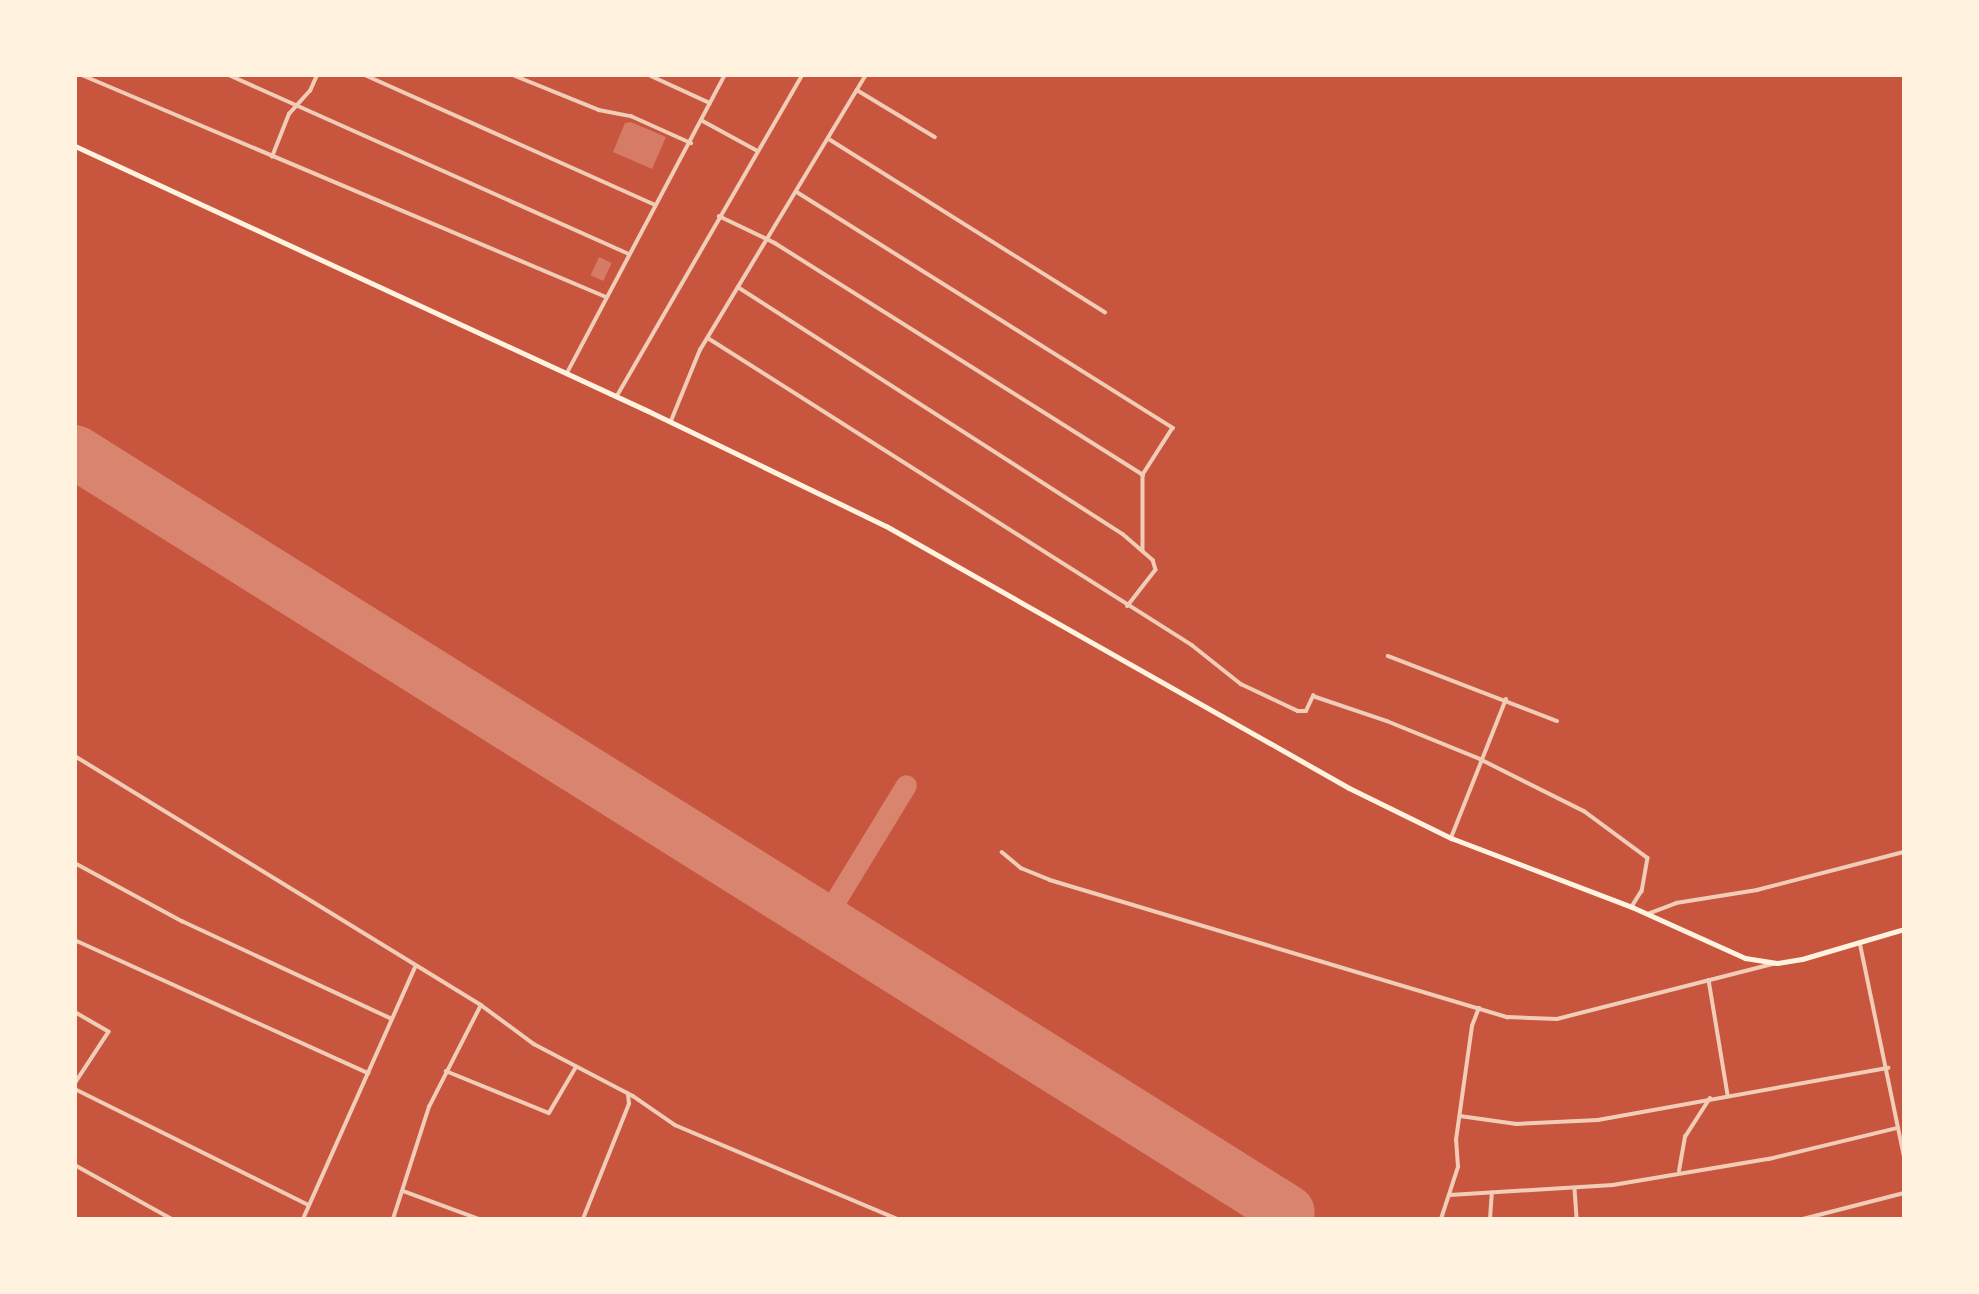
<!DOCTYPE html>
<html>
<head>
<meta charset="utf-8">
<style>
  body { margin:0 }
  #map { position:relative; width:1979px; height:1294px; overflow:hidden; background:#c8553d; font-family:"Playfair Display",serif }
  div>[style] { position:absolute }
  .taxiway>* { height:21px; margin:-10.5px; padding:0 10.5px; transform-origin:10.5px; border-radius:10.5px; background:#d8846e }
  .runway>* { height:54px; margin:-27px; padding:0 27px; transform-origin:27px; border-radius:27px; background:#d8846e }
  .building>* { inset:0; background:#d67c66; transform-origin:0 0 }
  .minor>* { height:3.5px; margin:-1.75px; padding:0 1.75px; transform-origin:1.75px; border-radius:1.75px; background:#f1ccb7 }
  .secondary>* { height:5px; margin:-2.5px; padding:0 2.5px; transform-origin:2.5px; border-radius:2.5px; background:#fff3e0 }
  span { translate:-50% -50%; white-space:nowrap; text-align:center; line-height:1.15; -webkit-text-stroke:7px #fff3e0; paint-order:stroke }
  .frame { position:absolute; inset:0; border:77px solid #fff3e0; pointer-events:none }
</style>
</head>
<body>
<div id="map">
  <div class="taxiway">
    <div style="left:823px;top:921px;width:159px;rotate:-58.6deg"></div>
  </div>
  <div class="runway">
    <div style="left:75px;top:452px;width:1431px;rotate:32.07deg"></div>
  </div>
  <div class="building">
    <div style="clip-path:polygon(631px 122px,666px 137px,652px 169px,613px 152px,625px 123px)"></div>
    <div style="left:599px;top:257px;width:14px;height:20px;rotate:25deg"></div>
  </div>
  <div class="minor">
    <div style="left:82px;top:75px;width:567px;rotate:22.95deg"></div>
    <div style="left:229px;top:75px;width:436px;rotate:24.1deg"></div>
    <div style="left:365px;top:75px;width:316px;rotate:24.1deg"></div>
    <div style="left:513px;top:75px;width:93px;rotate:22.1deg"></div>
    <div style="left:599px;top:110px;width:33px;rotate:11deg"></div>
    <div style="left:631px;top:116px;width:66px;rotate:24.2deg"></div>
    <div style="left:649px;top:75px;width:67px;rotate:24.7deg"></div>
    <div style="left:857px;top:90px;width:91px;rotate:31.1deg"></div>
    <div style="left:703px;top:121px;width:60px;rotate:28.7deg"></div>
    <div style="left:829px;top:139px;width:326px;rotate:32.1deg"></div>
    <div style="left:272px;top:157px;width:46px;rotate:-68.4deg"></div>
    <div style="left:289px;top:114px;width:31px;rotate:-48deg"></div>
    <div style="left:310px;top:91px;width:17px;rotate:-66deg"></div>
    <div style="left:797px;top:192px;width:444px;rotate:32.1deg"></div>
    <div style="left:1173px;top:428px;width:56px;rotate:122.6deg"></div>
    <div style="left:1143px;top:475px;width:76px;rotate:90deg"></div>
    <div style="left:719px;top:216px;width:62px;rotate:25.7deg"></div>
    <div style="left:775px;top:243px;width:435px;rotate:32.2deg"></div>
    <div style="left:738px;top:287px;width:457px;rotate:32.7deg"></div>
    <div style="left:1123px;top:534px;width:40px;rotate:41deg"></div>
    <div style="left:1153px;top:560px;width:10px;rotate:73deg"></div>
    <div style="left:1156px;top:570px;width:46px;rotate:127.9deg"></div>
    <div style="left:708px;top:338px;width:573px;rotate:32.39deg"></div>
    <div style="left:1192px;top:645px;width:63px;rotate:38.5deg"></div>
    <div style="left:1241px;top:684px;width:63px;rotate:25.3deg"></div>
    <div style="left:1298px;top:711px;width:8px"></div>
    <div style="left:1306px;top:711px;width:17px;rotate:-65deg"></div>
    <div style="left:1313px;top:696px;width:78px;rotate:18.7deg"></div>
    <div style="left:1387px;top:721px;width:100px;rotate:22.2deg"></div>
    <div style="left:1480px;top:759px;width:116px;rotate:26.6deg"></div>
    <div style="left:1584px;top:811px;width:79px;rotate:36.3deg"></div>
    <div style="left:1648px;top:858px;width:34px;rotate:100deg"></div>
    <div style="left:1642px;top:891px;width:19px;rotate:122deg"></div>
    <div style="left:567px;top:373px;width:337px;rotate:-62.1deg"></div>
    <div style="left:617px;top:396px;width:370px;rotate:-60deg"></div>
    <div style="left:671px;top:421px;width:77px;rotate:-67.8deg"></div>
    <div style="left:700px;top:350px;width:321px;rotate:-58.9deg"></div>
    <div style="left:1388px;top:656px;width:181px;rotate:21deg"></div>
    <div style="left:75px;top:756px;width:476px;rotate:31.5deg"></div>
    <div style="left:481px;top:1005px;width:66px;rotate:36.3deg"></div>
    <div style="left:534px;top:1044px;width:112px;rotate:27.7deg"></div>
    <div style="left:633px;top:1096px;width:51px;rotate:34.6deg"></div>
    <div style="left:675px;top:1125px;width:242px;rotate:22.9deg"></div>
    <div style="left:1451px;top:838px;width:149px;rotate:-68.4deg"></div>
    <div style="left:1002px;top:852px;width:25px;rotate:40deg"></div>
    <div style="left:1021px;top:868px;width:31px;rotate:22deg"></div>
    <div style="left:1050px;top:880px;width:478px;rotate:16.7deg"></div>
    <div style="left:1508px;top:1017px;width:49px;rotate:2.3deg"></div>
    <div style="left:1557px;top:1019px;width:223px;rotate:-14.3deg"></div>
    <div style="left:75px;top:863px;width:122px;rotate:28.5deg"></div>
    <div style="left:182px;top:921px;width:230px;rotate:25deg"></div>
    <div style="left:1648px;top:914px;width:30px;rotate:-21deg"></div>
    <div style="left:1676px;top:903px;width:82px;rotate:-9.1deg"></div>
    <div style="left:1757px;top:890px;width:152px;rotate:-14.5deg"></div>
    <div style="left:77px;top:941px;width:320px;rotate:24.4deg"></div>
    <div style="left:1860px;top:942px;width:217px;rotate:78.3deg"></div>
    <div style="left:1709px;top:980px;width:117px;rotate:80.6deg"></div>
    <div style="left:75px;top:1012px;width:39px;rotate:30deg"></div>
    <div style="left:109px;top:1032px;width:62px;rotate:123.2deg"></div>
    <div style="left:446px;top:1071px;width:111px;rotate:22.2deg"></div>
    <div style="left:549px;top:1113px;width:53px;rotate:-59.6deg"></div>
    <div style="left:75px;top:1089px;width:261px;rotate:26.4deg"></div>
    <div style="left:1460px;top:1116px;width:57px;rotate:8.1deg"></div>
    <div style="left:1516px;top:1124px;width:82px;rotate:-2.8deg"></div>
    <div style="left:1598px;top:1120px;width:295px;rotate:-10.2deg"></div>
    <div style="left:75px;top:1165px;width:111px;rotate:29.1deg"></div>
    <div style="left:1679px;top:1171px;width:35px;rotate:-80deg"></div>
    <div style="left:1685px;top:1137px;width:46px;rotate:-57.3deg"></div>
    <div style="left:1575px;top:1189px;width:30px;rotate:86deg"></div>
    <div style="left:403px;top:1191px;width:81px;rotate:20.2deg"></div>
    <div style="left:1450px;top:1195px;width:163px;rotate:-3.5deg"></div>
    <div style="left:1613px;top:1185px;width:158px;rotate:-9.5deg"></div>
    <div style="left:1769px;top:1159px;width:132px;rotate:-13.6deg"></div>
    <div style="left:303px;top:1219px;width:275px;rotate:-66deg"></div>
    <div style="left:393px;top:1219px;width:118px;rotate:-72.2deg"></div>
    <div style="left:429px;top:1107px;width:114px;rotate:-63deg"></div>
    <div style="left:583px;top:1219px;width:124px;rotate:-68.2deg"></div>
    <div style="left:629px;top:1104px;width:10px;rotate:-96deg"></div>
    <div style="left:1441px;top:1219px;width:55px;rotate:-71.9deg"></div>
    <div style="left:1458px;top:1167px;width:27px;rotate:-94deg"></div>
    <div style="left:1456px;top:1140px;width:115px;rotate:-82deg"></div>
    <div style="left:1472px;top:1026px;width:19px;rotate:-69deg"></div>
    <div style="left:1490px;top:1219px;width:26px;rotate:-86deg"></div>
    <div style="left:1803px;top:1219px;width:104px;rotate:-14.4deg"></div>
  </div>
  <div class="secondary">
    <div style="left:75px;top:146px;width:631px;rotate:24.82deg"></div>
    <div style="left:648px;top:411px;width:264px;rotate:25.8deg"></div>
    <div style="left:886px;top:526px;width:532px;rotate:29.5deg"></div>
    <div style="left:1349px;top:788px;width:114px;rotate:26.1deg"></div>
    <div style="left:1451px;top:838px;width:194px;rotate:20.9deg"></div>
    <div style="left:1632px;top:907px;width:124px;rotate:24.3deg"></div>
    <div style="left:1745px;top:958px;width:32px;rotate:9deg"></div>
    <div style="left:1777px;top:963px;width:25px;rotate:-9deg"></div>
    <div style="left:1802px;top:959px;width:106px;rotate:-16.4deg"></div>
  </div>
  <div class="frame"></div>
</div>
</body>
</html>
